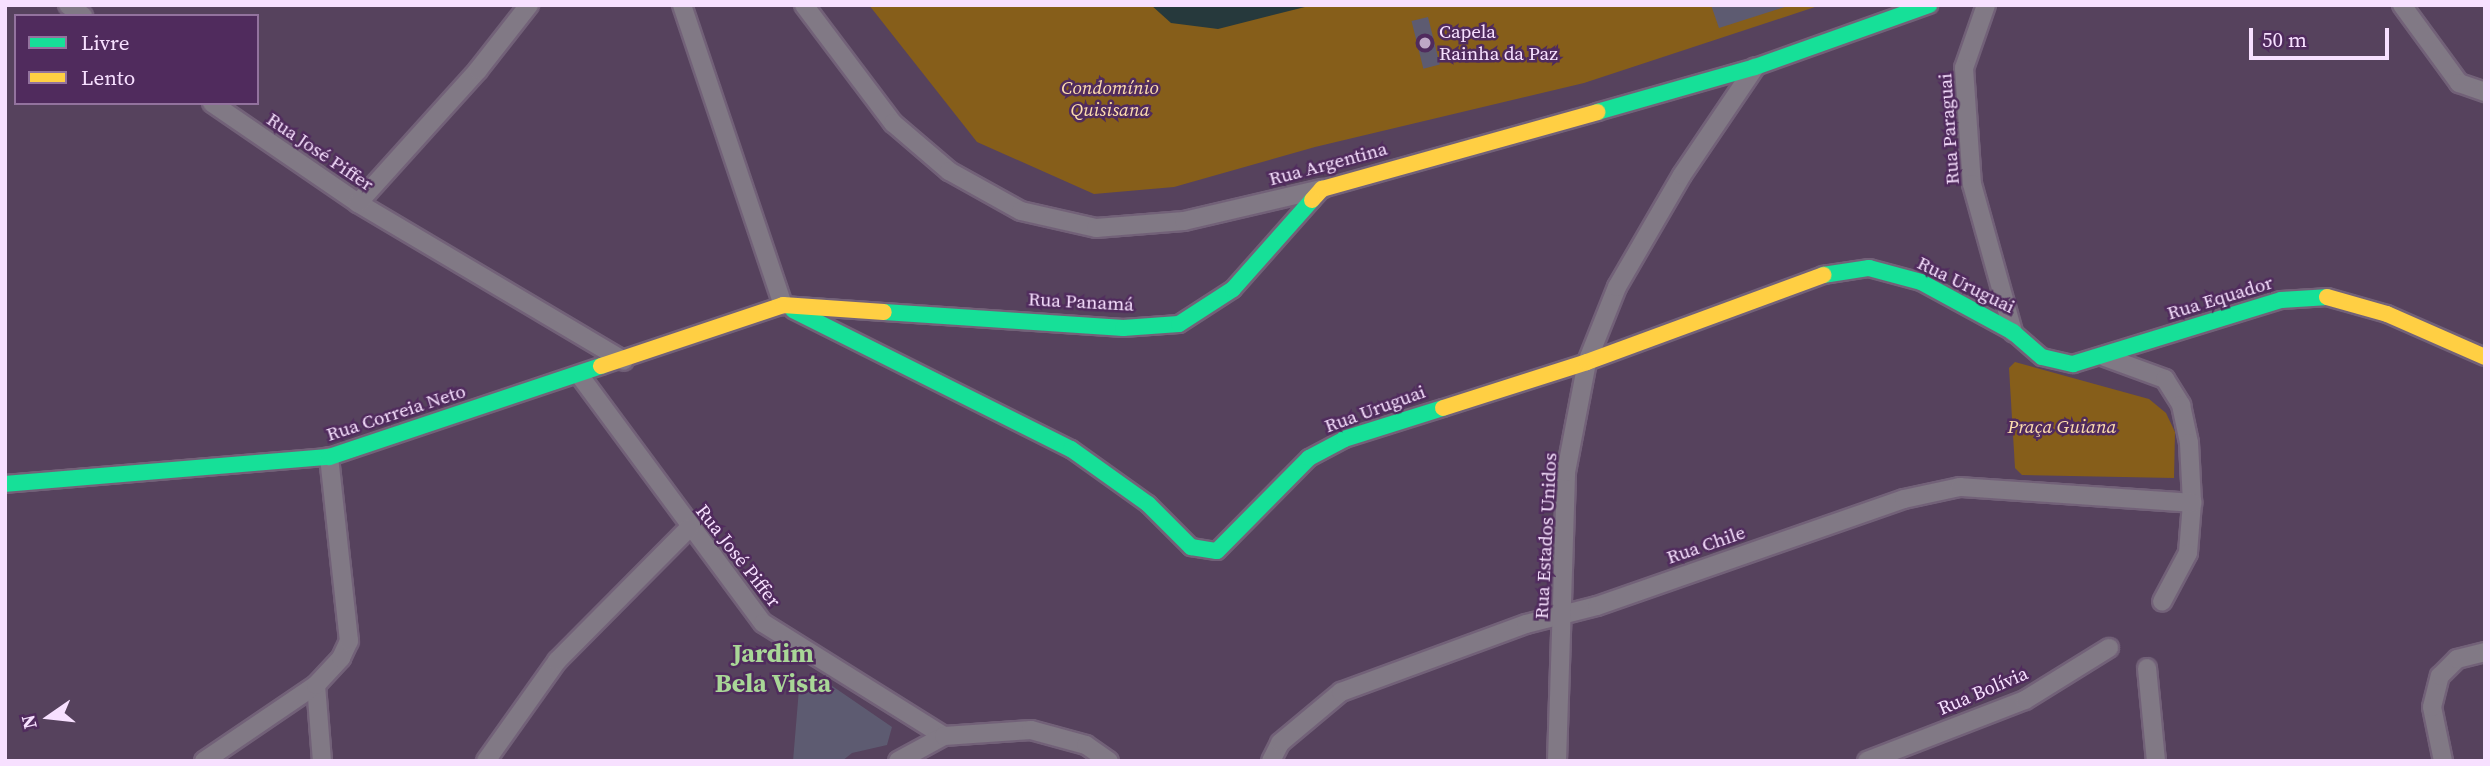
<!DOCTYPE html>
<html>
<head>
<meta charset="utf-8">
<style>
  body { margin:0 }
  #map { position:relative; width:2490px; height:766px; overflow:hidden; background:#56425d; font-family:"Source Serif 4",serif }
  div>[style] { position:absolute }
  .green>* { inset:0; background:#865e1a }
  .water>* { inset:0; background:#26393c }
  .building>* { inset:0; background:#5d5b71; transform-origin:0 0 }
  .roads { filter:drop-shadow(2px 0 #726178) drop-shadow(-2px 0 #726178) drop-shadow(0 2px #726178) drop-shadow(0 -2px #726178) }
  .street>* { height:18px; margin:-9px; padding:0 9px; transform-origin:9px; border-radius:9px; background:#817985 }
  .fast>* { height:16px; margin:-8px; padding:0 8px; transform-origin:8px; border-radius:8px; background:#16e098 }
  .slow>* { height:16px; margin:-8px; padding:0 8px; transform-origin:8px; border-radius:8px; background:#ffcf43 }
  .dots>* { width:19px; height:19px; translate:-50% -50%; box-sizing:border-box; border:4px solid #502b5d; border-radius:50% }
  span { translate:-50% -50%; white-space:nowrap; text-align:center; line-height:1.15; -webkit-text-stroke:5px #502b5d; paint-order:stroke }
  .poi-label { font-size:19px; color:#f7e0ff }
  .left { translate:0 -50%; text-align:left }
  .park-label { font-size:19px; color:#fdddae; font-style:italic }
  .street-label { font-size:19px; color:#f7e0ff }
  .district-label { font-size:26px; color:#a9d797; font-weight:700 }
  .frame { position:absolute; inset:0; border:7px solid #f7e0ff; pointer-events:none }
  .legend { position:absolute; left:14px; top:14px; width:245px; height:91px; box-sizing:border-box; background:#502b5d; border:2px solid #93739e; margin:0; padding:9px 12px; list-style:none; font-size:21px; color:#f7e0ff }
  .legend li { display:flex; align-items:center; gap:14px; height:35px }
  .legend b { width:35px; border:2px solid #93739e }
  .north { position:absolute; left:14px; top:682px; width:70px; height:70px; -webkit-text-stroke:5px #502b5d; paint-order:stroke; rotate:256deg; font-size:19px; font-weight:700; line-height:28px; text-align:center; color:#f7e0ff }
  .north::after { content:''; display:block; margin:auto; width:24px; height:32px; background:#f7e0ff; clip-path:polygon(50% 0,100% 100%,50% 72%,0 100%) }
  .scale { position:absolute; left:2249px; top:28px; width:140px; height:32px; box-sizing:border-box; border:4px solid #f7e0ff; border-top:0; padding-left:9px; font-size:21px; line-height:24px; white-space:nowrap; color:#f7e0ff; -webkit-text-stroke:5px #502b5d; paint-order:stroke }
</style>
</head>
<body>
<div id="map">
  <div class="green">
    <div style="clip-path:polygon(869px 5px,1821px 5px,1584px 83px,1315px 147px,1174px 187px,1094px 194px,977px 142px)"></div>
    <div style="clip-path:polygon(2015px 362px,2149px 399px,2166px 413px,2175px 432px,2174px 478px,2022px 475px,2015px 468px,2009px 368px)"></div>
  </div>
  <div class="water">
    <div style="clip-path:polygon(1151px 5px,1313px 5px,1218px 29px,1171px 23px)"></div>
  </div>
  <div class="building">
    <div style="clip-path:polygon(1711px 5px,1788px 5px,1788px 6px,1719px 28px)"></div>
    <div style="left:1428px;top:17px;width:49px;height:17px;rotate:76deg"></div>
    <div style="clip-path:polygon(822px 679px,892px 727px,887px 745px,852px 753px,842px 761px,793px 761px,799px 689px)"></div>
  </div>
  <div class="roads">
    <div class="street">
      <div style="left:68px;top:5px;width:19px;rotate:36deg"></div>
      <div style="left:682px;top:5px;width:317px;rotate:71.4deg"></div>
      <div style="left:804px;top:5px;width:148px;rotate:53deg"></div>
      <div style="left:893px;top:123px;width:74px;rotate:40.6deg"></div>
      <div style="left:949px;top:171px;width:82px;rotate:29.1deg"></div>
      <div style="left:1021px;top:211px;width:77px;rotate:12.8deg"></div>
      <div style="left:1096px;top:228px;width:88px;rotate:-4.5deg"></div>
      <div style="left:1184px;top:221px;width:142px;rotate:-13.1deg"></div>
      <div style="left:1986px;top:5px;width:67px;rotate:109.2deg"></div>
      <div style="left:1964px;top:68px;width:116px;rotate:86.1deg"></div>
      <div style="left:1972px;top:184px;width:154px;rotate:74.5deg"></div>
      <div style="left:2402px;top:5px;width:97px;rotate:53.8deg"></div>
      <div style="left:2459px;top:83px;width:28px;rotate:19deg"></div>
      <div style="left:212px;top:103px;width:177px;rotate:34.4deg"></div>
      <div style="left:358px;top:203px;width:309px;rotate:30.7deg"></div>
      <div style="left:358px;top:203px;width:179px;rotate:-47.9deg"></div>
      <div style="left:478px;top:70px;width:83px;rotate:-51.9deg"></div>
      <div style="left:2105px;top:357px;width:64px;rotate:20.1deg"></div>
      <div style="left:2165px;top:379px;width:31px;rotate:58deg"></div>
      <div style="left:2181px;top:405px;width:39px;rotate:78deg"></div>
      <div style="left:2189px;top:443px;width:60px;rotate:87.1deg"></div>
      <div style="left:2192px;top:503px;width:50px;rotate:94.6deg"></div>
      <div style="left:2188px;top:553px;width:55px;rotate:118deg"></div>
      <div style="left:580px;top:376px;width:307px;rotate:53.5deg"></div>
      <div style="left:763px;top:623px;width:213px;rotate:32deg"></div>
      <div style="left:2147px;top:668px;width:93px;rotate:84.5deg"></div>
      <div style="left:316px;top:685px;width:76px;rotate:85.5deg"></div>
      <div style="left:204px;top:761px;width:135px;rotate:-34.2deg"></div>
      <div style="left:316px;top:685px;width:37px;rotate:-47deg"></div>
      <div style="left:341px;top:658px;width:19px;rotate:-65deg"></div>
      <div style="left:349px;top:641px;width:185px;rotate:-96.2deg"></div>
      <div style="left:486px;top:761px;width:123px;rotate:-54.6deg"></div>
      <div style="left:557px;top:661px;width:187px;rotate:-45.2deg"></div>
      <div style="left:898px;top:761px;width:52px;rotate:-28.5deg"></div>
      <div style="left:944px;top:736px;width:87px;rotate:-3.9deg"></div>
      <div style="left:1031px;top:730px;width:57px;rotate:15.3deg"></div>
      <div style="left:1086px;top:745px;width:28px;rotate:35deg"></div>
      <div style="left:1271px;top:761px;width:20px;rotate:-63deg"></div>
      <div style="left:1280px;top:743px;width:80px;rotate:-39.9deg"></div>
      <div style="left:1341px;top:692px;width:197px;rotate:-20.2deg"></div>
      <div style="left:1526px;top:624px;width:73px;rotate:-14.2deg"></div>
      <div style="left:1597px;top:606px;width:325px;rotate:-19.2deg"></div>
      <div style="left:1904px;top:499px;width:57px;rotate:-12.1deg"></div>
      <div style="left:1960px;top:487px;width:233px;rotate:3.9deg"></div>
      <div style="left:1557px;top:761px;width:289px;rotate:-88.2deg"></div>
      <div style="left:1566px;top:472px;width:112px;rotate:-79.2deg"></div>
      <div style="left:1587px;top:362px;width:81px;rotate:-68.2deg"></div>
      <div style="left:1617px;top:287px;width:129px;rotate:-59.9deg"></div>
      <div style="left:1682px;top:175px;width:130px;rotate:-55.9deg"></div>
      <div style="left:1867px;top:761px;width:169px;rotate:-21.1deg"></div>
      <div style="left:2025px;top:700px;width:99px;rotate:-31.8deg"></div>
      <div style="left:2443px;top:761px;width:55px;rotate:-101.5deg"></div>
      <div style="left:2432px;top:707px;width:32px;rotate:-76deg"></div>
      <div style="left:2440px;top:676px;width:24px;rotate:-45deg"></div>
      <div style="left:2457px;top:659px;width:29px;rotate:-14deg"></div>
    </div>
    <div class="fast">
      <div style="left:1597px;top:112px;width:164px;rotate:-15.9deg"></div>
      <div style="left:1755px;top:67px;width:185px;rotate:-19.6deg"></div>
      <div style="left:1823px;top:275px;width:47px;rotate:-8.7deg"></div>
      <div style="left:1869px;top:268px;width:54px;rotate:15.1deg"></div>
      <div style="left:1921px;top:282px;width:105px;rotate:28.5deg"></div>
      <div style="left:2013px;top:332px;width:38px;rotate:41deg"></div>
      <div style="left:2042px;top:357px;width:32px;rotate:13deg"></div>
      <div style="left:2073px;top:364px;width:218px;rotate:-17.1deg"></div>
      <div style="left:2281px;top:300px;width:46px;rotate:-3.7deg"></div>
      <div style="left:793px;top:310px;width:311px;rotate:26.6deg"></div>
      <div style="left:1071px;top:449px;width:95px;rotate:35.5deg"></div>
      <div style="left:1148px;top:504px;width:61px;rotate:45deg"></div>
      <div style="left:1191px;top:547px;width:26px;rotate:9deg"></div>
      <div style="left:1217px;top:551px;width:131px;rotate:-45.3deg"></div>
      <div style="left:1309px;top:458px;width:40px;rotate:-28deg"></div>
      <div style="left:1344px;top:439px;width:104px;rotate:-17.4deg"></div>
      <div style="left:884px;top:312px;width:240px;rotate:3.8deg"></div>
      <div style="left:1123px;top:328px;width:56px;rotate:-4.1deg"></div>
      <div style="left:1179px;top:324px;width:64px;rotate:-32.9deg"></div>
      <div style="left:1233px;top:289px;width:119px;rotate:-48.4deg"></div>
      <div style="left:5px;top:484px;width:325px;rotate:-4.8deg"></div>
      <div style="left:329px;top:457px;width:287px;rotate:-18.5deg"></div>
    </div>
    <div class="slow">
      <div style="left:1312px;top:200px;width:15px;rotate:-48deg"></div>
      <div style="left:1322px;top:189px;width:286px;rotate:-15.6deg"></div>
      <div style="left:2327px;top:297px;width:62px;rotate:15.8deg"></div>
      <div style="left:2387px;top:314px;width:107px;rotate:23.7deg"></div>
      <div style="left:601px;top:366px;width:192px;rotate:-18.5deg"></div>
      <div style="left:783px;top:305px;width:101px;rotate:4deg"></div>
      <div style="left:1443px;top:408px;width:151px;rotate:-17.7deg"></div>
      <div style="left:1587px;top:362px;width:252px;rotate:-20.2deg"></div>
    </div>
  </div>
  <div class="dots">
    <div style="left:1425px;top:43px;background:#bfa9c6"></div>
  </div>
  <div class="poi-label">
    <span class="left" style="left:1439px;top:43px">Capela<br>Rainha da Paz</span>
  </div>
  <div class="park-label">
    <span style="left:1110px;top:99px">Condomínio<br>Quisisana</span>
    <span style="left:2062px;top:427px">Praça Guiana</span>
  </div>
  <div class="street-label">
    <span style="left:1949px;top:129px;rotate:-94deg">Rua Paraguai</span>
    <span style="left:320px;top:152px;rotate:34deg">Rua José Piffer</span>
    <span style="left:1328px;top:164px;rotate:-15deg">Rua Argentina</span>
    <span style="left:1966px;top:285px;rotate:26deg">Rua Uruguai</span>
    <span style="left:2220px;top:298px;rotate:-17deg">Rua Equador</span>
    <span style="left:1081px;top:302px;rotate:3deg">Rua Panamá</span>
    <span style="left:1375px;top:409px;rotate:-20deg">Rua Uruguai</span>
    <span style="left:396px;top:413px;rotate:-18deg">Rua Correia Neto</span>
    <span style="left:1546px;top:536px;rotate:-87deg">Rua Estados Unidos</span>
    <span style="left:1706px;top:545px;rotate:-19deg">Rua Chile</span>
    <span style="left:738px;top:556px;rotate:52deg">Rua José Piffer</span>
    <span style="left:1983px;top:691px;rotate:-23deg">Rua Bolívia</span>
  </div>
  <div class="district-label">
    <span style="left:773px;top:669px">Jardim<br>Bela Vista</span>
  </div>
  <div class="frame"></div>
  <ul class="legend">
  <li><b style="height:9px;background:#16e098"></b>Livre</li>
  <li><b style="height:9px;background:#ffcf43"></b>Lento</li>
  </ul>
  <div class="north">N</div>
  <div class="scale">50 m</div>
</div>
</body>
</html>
